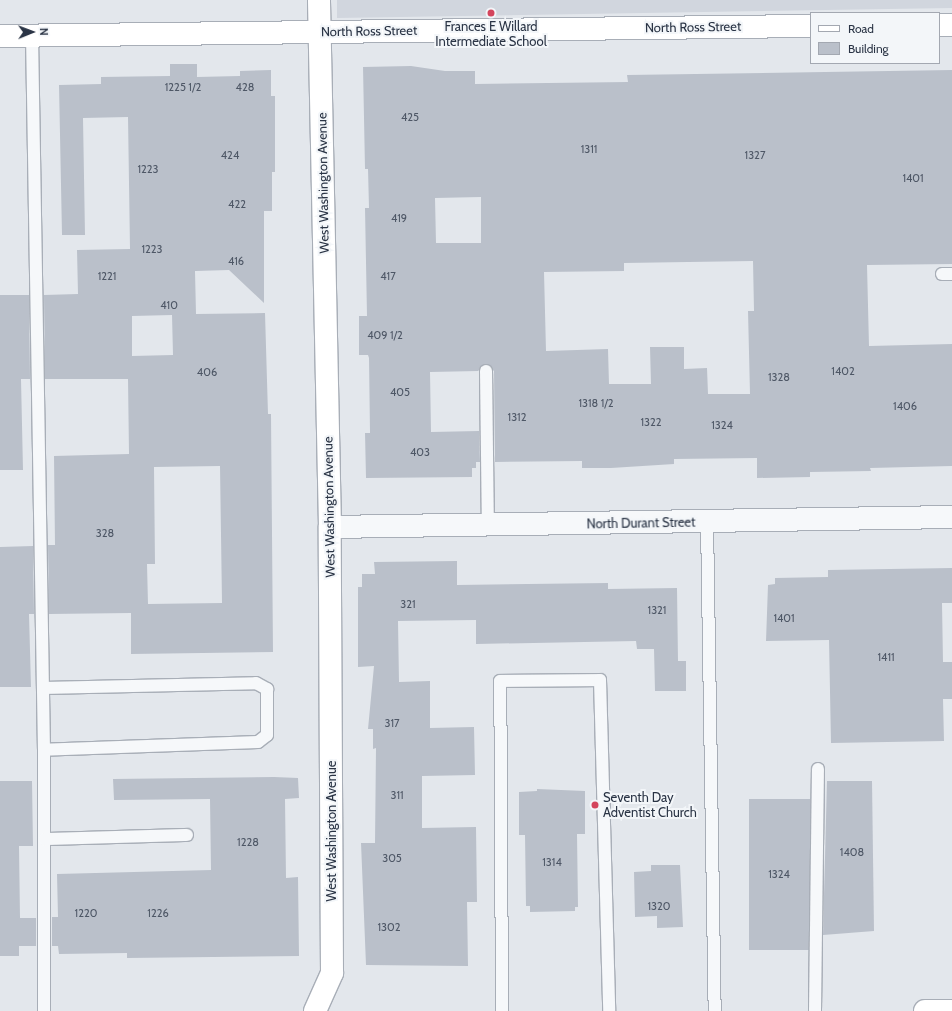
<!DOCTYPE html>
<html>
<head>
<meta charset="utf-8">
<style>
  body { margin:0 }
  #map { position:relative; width:952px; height:1011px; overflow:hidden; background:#e3e7ec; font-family:Cabin,sans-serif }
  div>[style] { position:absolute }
  .built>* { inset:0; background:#d1d6de }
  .building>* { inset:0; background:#bac0ca; transform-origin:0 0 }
  .roads { filter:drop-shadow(1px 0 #a8aeb7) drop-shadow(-1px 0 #a8aeb7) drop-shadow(0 1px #a8aeb7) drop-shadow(0 -1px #a8aeb7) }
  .lane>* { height:12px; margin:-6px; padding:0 6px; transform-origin:6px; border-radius:6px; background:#f6f8fa }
  .street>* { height:22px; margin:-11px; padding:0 11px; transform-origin:11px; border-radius:11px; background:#f6f8fa }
  .secondary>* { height:22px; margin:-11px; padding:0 11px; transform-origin:11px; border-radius:11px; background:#fff }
  .dots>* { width:11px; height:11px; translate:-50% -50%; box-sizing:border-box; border:2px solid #f3f6f9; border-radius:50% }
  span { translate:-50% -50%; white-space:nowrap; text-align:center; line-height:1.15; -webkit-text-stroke:4px #f3f6f9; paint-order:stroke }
  .number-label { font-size:11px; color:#4e5766 }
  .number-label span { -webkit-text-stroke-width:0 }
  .poi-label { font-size:13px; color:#2a3445 }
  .left { translate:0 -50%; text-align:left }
  .street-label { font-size:13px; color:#2a3445 }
  .legend { position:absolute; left:810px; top:12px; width:130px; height:52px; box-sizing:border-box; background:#f3f6f9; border:1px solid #a3a8b1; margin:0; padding:5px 7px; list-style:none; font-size:12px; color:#2a3445 }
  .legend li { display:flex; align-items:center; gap:8px; height:20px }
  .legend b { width:20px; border:1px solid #a3a8b1 }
  .north { position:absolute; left:12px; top:12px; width:40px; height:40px; -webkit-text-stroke:3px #f3f6f9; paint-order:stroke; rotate:89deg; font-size:11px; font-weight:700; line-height:16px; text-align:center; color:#2a3445 }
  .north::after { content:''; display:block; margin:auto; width:14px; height:18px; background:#2a3445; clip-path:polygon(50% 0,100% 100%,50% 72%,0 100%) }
</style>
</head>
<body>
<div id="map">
  <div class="built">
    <div style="clip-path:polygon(337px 0,952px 0,952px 8px,337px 18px)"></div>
  </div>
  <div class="building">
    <div style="clip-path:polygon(evenodd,170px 64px,197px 64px,197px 77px,240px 76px,240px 71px,271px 70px,271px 96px,275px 96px,275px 172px,272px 172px,272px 211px,264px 211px,264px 303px,229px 270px,195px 271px,196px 314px,265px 313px,268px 414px,271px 414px,273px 652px,131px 654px,131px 613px,49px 614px,48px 545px,55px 545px,54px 456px,129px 454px,128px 379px,45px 379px,44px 295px,78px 294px,77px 250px,130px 249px,128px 117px,83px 118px,85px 235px,62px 235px,59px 85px,101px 84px,101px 77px,170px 76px,170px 64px,172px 315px,173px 355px,132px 356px,132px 316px,172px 315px,170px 64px,220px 466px,222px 603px,148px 604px,147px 564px,155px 564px,154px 467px,220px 466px)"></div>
    <div style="clip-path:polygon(evenodd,411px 66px,445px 71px,475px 71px,475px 84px,628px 82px,627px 75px,952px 70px,952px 264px,867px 265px,869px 346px,952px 344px,952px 466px,870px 468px,871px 471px,810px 472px,810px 477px,757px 478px,757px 458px,674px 459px,674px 464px,611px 468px,582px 468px,582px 461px,495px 462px,494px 371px,486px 364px,478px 371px,430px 372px,431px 432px,479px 431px,480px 462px,476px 462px,476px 468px,472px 468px,472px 477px,366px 478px,365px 433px,370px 433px,369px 358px,368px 355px,359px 355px,359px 316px,367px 316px,365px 208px,369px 208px,368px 169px,365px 169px,363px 67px,411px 66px,481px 197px,481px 243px,436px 243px,435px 198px,481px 197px,411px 66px,753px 261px,754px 311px,748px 311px,750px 394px,708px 394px,707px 368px,684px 369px,684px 347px,650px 347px,651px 384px,609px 384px,608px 349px,546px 351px,544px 272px,624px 271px,624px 263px,753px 261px)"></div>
    <div style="clip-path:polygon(0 295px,29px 295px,30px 379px,21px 379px,23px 470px,0 470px)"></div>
    <div style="clip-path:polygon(33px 546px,34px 614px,29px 614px,31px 687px,0 687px,0 547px)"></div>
    <div style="clip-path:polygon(457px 561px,457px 585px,608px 583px,608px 589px,677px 588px,678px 661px,686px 661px,686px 691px,655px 691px,654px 649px,637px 649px,636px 641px,476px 644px,476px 620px,398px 621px,399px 682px,430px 681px,430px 728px,474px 727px,475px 775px,422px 776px,422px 828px,476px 827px,477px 902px,467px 902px,468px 966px,366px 965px,361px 843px,375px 843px,376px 748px,373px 749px,373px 729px,368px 729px,374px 666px,358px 667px,358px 587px,362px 587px,362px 574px,375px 574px,374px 562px)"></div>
    <div style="clip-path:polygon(952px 568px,952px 603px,942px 603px,943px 662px,952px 662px,952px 699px,943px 699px,944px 741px,831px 743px,829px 640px,766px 641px,768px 585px,775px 584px,775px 578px,828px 577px,828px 570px)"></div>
    <div style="clip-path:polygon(274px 777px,298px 778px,299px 798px,285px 799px,286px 878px,298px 877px,299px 956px,127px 958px,127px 953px,59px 954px,58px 946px,52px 946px,52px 917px,58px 917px,57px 874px,211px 870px,210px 799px,114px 800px,113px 779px)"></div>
    <div style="clip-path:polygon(0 781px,32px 781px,33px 846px,19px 846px,20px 918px,36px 918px,36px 946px,19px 946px,19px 956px,0 956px)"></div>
    <div style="clip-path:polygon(827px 781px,872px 781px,874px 931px,823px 935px)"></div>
    <div style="clip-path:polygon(537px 789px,585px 791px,585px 834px,577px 834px,578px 907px,575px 907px,575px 911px,530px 912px,530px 906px,526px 906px,525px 835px,519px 835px,519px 792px,537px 791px)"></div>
    <div style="left:749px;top:799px;width:61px;height:151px"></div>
    <div style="clip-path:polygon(651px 865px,680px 865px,683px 927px,657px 928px,657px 916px,635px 917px,634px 872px,651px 871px)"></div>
  </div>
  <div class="roads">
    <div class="lane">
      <div style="left:32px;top:35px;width:715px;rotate:89.04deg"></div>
      <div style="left:44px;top:750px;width:261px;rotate:90deg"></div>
      <div style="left:942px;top:274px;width:10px"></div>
      <div style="left:486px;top:371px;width:154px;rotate:89.3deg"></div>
      <div style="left:707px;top:521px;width:490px;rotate:89.1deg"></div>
      <div style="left:43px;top:688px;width:213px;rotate:-1.3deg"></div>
      <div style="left:256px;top:683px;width:13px;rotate:29deg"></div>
      <div style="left:267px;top:689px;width:46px;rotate:90deg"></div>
      <div style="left:267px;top:735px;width:11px;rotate:142deg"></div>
      <div style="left:258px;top:742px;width:214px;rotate:177.9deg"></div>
      <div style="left:45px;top:839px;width:142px;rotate:-1.6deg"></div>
      <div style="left:502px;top:1011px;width:330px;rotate:-90.3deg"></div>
      <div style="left:500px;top:681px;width:100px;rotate:-0.6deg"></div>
      <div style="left:600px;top:680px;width:331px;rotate:88.4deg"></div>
      <div style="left:815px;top:1011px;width:242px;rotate:-89.3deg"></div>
    </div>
    <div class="street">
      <div style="left:330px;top:527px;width:622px;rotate:-0.92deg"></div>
    </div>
    <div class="secondary">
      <div style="left:939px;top:25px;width:13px"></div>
      <div style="left:0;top:36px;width:811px;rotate:-0.71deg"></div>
      <div style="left:315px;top:1011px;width:42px;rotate:-65.9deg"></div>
      <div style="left:332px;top:973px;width:446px;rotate:-90.3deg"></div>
      <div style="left:330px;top:527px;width:527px;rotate:-91.2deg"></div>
      <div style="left:925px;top:1011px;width:27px"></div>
    </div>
  </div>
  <div class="dots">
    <div style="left:491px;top:13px;background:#d4455d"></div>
    <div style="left:595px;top:805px;background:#d4455d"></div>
  </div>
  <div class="number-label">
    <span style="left:183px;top:87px">1225 1/2</span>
    <span style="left:245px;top:87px">428</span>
    <span style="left:410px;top:117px">425</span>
    <span style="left:589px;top:149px">1311</span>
    <span style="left:230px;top:155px">424</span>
    <span style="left:755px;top:155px">1327</span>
    <span style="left:148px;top:169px">1223</span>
    <span style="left:913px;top:178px">1401</span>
    <span style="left:237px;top:204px">422</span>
    <span style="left:399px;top:218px">419</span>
    <span style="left:152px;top:249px">1223</span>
    <span style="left:236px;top:261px">416</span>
    <span style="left:107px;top:276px">1221</span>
    <span style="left:388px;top:276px">417</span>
    <span style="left:169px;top:305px">410</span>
    <span style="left:385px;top:335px">409 1/2</span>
    <span style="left:843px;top:371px">1402</span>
    <span style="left:207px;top:372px">406</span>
    <span style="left:779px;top:377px">1328</span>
    <span style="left:400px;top:392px">405</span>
    <span style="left:596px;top:403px">1318 1/2</span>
    <span style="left:905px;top:406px">1406</span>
    <span style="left:517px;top:417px">1312</span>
    <span style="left:651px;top:422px">1322</span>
    <span style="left:722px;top:425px">1324</span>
    <span style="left:420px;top:452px">403</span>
    <span style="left:105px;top:533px">328</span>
    <span style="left:408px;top:604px">321</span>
    <span style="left:657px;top:610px">1321</span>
    <span style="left:784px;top:618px">1401</span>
    <span style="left:886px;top:657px">1411</span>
    <span style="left:392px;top:723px">317</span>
    <span style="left:397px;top:795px">311</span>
    <span style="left:248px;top:842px">1228</span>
    <span style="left:852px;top:852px">1408</span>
    <span style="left:392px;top:858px">305</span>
    <span style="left:552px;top:862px">1314</span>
    <span style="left:779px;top:874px">1324</span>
    <span style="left:659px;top:906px">1320</span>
    <span style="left:86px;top:913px">1220</span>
    <span style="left:158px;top:913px">1226</span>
    <span style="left:389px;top:927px">1302</span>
  </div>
  <div class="poi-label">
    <span style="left:491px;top:34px">Frances E Willard<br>Intermediate School</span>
    <span class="left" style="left:603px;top:805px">Seventh Day<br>Adventist Church</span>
  </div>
  <div class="street-label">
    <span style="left:693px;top:27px;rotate:-1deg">North Ross Street</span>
    <span style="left:369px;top:31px;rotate:-1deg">North Ross Street</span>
    <span style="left:323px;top:183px;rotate:-91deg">West Washington Avenue</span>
    <span style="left:329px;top:507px;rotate:-91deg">West Washington Avenue</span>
    <span style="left:641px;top:523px;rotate:-1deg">North Durant Street</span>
    <span style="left:331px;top:831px;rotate:-90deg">West Washington Avenue</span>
  </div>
  <ul class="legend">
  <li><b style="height:5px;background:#fff"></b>Road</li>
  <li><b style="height:11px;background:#bac0ca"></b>Building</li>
  </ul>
  <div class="north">N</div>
</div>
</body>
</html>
